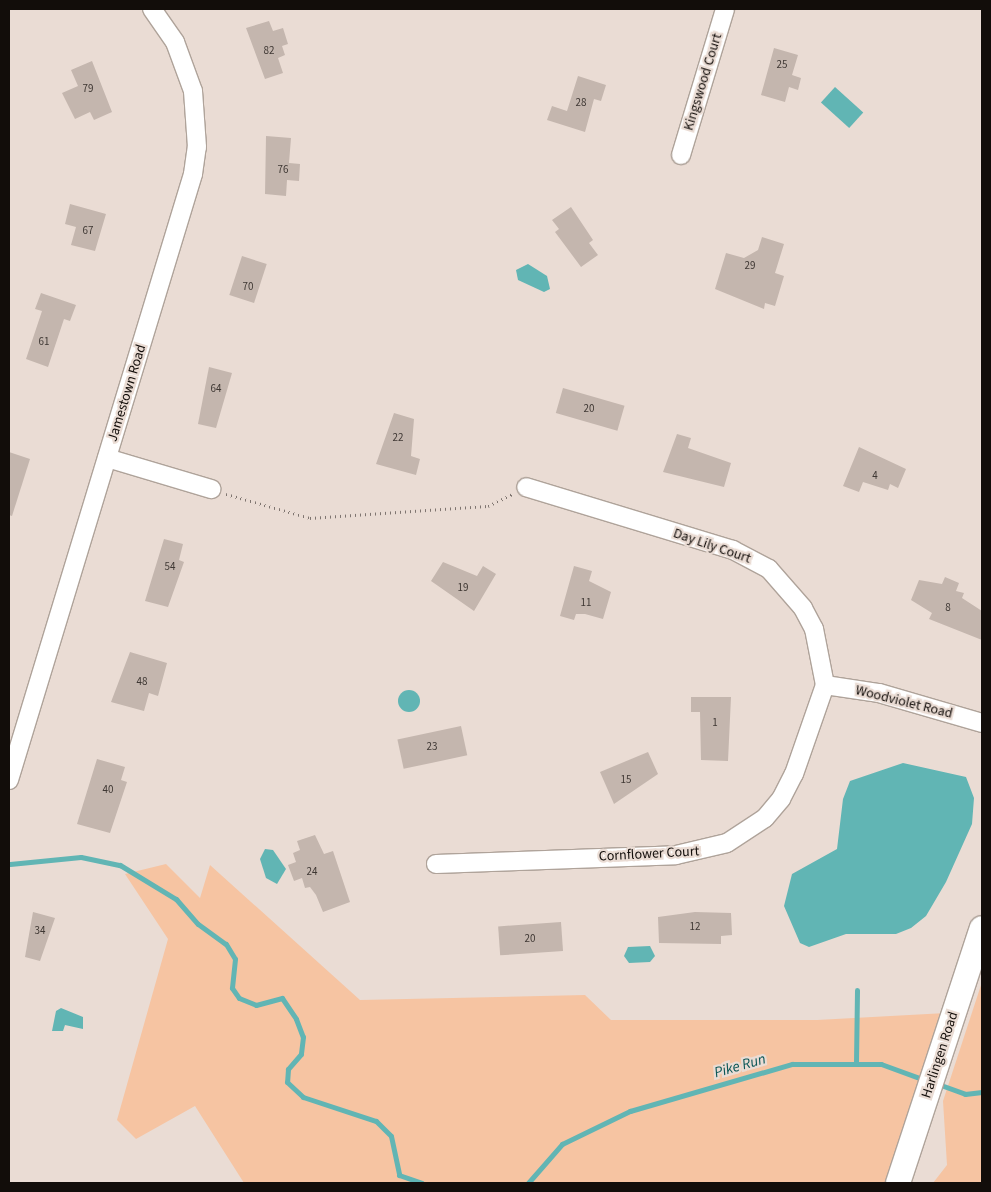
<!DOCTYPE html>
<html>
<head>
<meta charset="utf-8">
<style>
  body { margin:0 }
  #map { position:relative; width:991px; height:1192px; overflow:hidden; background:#eadcd4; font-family:"Source Sans 3",sans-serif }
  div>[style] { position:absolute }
  .green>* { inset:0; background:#f6c4a2 }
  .water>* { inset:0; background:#61b5b4; transform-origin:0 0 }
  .round { border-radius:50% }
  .stream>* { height:5px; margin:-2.5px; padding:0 2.5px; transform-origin:2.5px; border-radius:2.5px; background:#61b5b4 }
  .building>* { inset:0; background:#c4b6ae; transform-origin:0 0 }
  .path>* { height:3px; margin-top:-1.5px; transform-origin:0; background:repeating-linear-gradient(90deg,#7f7570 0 1px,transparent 0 5px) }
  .roads { filter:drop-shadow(1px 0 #afa39a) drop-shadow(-1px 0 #afa39a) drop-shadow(0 1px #afa39a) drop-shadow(0 -1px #afa39a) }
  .street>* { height:18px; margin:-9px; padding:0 9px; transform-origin:9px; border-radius:9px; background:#fff }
  .secondary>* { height:24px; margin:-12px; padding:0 12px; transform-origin:12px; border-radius:12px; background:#fff }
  span { translate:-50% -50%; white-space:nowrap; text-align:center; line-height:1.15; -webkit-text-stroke:4.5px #eadcd4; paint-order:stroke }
  .number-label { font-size:11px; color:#3e3733 }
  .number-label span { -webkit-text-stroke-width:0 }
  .street-label { font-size:14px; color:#120d0a }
  .water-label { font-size:15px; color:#0a5656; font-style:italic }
  .frame { position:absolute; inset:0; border:10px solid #120d0a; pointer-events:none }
</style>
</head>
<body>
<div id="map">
  <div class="green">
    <div style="clip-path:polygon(166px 864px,200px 898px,210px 865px,360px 1000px,585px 995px,611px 1020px,817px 1020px,946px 1013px,885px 1183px,244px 1183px,195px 1106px,136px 1139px,117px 1120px,168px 939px,125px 874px)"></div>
    <div style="clip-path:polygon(982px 982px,982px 1183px,933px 1183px,947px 1165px,943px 1101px)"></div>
  </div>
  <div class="water">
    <div style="left:835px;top:87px;width:38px;height:21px;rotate:42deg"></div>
    <div style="clip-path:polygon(528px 264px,547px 276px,550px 289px,544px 292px,518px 280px,516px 270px)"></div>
    <div class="round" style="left:398px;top:690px;width:22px;height:22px"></div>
    <div style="clip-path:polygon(903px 763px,966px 777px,974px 798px,972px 824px,946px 882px,926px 916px,911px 928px,896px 934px,846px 934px,809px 947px,800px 943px,784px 906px,792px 874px,837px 849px,843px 799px,850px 781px)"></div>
    <div style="clip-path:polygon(265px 849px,273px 850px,286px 869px,277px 884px,266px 878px,260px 859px)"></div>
    <div style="clip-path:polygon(650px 946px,655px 956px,650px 962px,629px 963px,624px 956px,628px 947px)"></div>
    <div style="clip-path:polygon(61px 1008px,83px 1017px,83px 1029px,65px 1025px,63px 1031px,52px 1031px,56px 1011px)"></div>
  </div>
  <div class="stream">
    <div style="left:10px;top:864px;width:71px;rotate:-5.6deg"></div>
    <div style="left:81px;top:857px;width:40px;rotate:12deg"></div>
    <div style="left:120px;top:865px;width:66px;rotate:31.3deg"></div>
    <div style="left:176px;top:899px;width:33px;rotate:49deg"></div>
    <div style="left:198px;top:924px;width:34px;rotate:36deg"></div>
    <div style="left:226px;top:944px;width:17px;rotate:59deg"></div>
    <div style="left:235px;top:959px;width:29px;rotate:96deg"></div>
    <div style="left:232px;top:988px;width:12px;rotate:55deg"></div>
    <div style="left:239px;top:998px;width:18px;rotate:22deg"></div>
    <div style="left:256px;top:1005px;width:27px;rotate:-15deg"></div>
    <div style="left:282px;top:998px;width:25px;rotate:56deg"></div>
    <div style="left:296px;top:1019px;width:19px;rotate:69deg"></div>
    <div style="left:303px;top:1037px;width:17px;rotate:97deg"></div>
    <div style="left:301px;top:1054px;width:20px;rotate:131deg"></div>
    <div style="left:288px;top:1069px;width:13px;rotate:94deg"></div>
    <div style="left:287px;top:1082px;width:22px;rotate:43deg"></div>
    <div style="left:303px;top:1097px;width:77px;rotate:18.2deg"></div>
    <div style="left:376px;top:1121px;width:21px;rotate:45deg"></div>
    <div style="left:391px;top:1136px;width:40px;rotate:78deg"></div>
    <div style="left:399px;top:1175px;width:24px;rotate:19deg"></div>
    <div style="left:856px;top:1063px;width:73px;rotate:-89.2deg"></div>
    <div style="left:938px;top:1084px;width:29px;rotate:20deg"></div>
    <div style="left:965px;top:1094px;width:17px;rotate:-7deg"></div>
    <div style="left:528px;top:1183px;width:52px;rotate:-48.9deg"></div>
    <div style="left:562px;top:1144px;width:76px;rotate:-25.9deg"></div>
    <div style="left:630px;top:1111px;width:169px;rotate:-16.2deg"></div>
    <div style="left:792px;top:1064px;width:89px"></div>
    <div style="left:881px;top:1064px;width:47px;rotate:20deg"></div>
  </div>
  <div class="building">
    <div style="clip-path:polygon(269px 21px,273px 31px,283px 28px,288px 44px,282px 46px,285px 55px,278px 58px,283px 73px,265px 79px,246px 28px)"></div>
    <div style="clip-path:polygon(774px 48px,798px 55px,792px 75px,801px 78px,798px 90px,789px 87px,785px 102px,761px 95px)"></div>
    <div style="clip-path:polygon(92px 61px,112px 112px,94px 120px,90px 112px,75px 119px,62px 93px,78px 86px,71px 70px)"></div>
    <div style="clip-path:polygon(578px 76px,606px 85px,601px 101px,594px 99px,585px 132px,547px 120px,552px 106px,567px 111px)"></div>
    <div style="clip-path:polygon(266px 136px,291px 138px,289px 163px,300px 164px,299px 181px,287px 180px,286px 196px,265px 194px)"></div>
    <div style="clip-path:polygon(70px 204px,106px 214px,95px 251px,71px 245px,76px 227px,65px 224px)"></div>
    <div style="clip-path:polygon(571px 207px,593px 240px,589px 243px,598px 255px,581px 267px,555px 232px,559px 229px,552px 220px)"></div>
    <div style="clip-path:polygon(762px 237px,784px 244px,775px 273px,784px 276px,775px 306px,765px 303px,764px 309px,715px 289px,726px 253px,744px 258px,758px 250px)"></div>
    <div style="left:242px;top:256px;width:26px;height:41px;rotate:18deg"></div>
    <div style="clip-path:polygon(41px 293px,76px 305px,70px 321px,64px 319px,48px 367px,26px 359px,42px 311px,35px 309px)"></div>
    <div style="clip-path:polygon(209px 367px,232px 373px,216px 428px,198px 424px)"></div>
    <div style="left:563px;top:388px;width:64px;height:26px;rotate:16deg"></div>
    <div style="clip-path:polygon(394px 413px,414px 419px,411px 456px,420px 459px,416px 475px,376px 464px)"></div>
    <div style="clip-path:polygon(677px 434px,691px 438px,688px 448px,731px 463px,724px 487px,663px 472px)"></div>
    <div style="clip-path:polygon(859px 447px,906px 469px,898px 488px,890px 484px,888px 490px,863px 482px,859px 492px,843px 486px)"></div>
    <div style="clip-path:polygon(9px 452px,30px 459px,12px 516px,9px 515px)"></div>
    <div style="clip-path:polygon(164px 539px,183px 544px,179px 560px,184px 562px,168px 607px,145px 601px)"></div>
    <div style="clip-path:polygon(443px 562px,477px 576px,483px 566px,496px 574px,474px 611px,431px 581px)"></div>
    <div style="clip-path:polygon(574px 566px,592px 571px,589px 581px,611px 592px,603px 619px,585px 614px,576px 614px,574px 620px,560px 616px)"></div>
    <div style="clip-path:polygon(945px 577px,959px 583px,956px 591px,964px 593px,962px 598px,982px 611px,982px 640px,929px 619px,932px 613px,911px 600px,919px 580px,942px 584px)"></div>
    <div style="clip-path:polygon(130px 652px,167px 663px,158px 696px,149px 693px,144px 711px,111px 702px)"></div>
    <div style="clip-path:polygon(691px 697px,731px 697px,728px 761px,701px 760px,700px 712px,691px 712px)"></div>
    <div style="left:461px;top:726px;width:30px;height:65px;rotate:78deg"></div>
    <div style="clip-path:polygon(648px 752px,658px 774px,614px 804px,600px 772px)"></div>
    <div style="clip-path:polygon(97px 759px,125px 767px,121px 780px,127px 782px,110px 833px,77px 824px)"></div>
    <div style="clip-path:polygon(315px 835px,324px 854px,333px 851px,350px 902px,323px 912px,316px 895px,310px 887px,305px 888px,302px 878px,294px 881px,288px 865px,296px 862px,293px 853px,300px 850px,297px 841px)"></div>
    <div style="clip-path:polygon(33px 912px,55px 918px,40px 961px,25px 957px)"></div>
    <div style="clip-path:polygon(695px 912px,731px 913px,732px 935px,721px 936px,721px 944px,659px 943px,658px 917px)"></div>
    <div style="left:561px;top:922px;width:29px;height:63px;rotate:86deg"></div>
  </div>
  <div class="path">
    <div style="left:226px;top:494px;width:87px;rotate:15.9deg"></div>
    <div style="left:310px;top:518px;width:178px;rotate:-3.9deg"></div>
    <div style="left:488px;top:506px;width:28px;rotate:-26deg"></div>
  </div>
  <div class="roads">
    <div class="street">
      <div style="left:681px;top:155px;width:152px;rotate:-73.2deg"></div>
      <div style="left:107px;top:458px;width:109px;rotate:16.6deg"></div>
      <div style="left:825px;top:685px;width:55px;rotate:8.4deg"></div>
      <div style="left:879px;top:693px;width:107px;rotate:16.2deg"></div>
      <div style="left:9px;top:780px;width:633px;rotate:-73.11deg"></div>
      <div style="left:193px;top:174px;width:27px;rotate:-82deg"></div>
      <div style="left:197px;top:147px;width:56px;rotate:-94.1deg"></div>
      <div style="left:193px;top:91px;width:52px;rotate:-110.2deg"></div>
      <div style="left:175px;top:42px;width:40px;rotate:-124.9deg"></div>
      <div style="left:436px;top:864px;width:240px;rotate:-2.1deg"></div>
      <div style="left:676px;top:855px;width:52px;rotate:-13.2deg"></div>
      <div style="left:727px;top:843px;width:45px;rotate:-33.3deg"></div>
      <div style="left:765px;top:818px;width:25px;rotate:-50deg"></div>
      <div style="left:781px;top:799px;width:28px;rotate:-63deg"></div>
      <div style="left:794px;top:774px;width:94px;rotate:-70.8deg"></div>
      <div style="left:825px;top:685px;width:57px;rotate:-101.1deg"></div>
      <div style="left:814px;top:629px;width:24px;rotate:-118deg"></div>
      <div style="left:803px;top:608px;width:52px;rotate:-131.1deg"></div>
      <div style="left:769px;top:569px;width:41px;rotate:-152.2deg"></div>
      <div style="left:733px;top:550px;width:216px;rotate:-163.1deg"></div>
    </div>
    <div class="secondary">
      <div style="left:898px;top:1183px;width:268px;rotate:-71.8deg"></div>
    </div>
  </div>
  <div class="number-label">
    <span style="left:269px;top:51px">82</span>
    <span style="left:782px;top:65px">25</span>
    <span style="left:88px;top:89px">79</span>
    <span style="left:581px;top:103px">28</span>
    <span style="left:283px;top:170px">76</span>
    <span style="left:88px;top:231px">67</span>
    <span style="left:750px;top:266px">29</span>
    <span style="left:248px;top:287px">70</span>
    <span style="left:44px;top:342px">61</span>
    <span style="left:216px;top:389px">64</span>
    <span style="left:589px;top:409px">20</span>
    <span style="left:398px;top:438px">22</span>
    <span style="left:875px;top:476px">4</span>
    <span style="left:170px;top:567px">54</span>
    <span style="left:463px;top:588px">19</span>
    <span style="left:586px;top:603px">11</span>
    <span style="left:948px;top:608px">8</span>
    <span style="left:142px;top:682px">48</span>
    <span style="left:715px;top:723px">1</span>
    <span style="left:432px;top:747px">23</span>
    <span style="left:626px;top:780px">15</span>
    <span style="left:108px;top:790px">40</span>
    <span style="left:312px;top:872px">24</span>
    <span style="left:695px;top:927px">12</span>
    <span style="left:40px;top:931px">34</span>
    <span style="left:530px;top:939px">20</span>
  </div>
  <div class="street-label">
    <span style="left:703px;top:82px;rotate:-73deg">Kingswood Court</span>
    <span style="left:127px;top:393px;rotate:-73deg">Jamestown Road</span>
    <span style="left:712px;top:546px;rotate:19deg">Day Lily Court</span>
    <span style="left:904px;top:702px;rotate:14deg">Woodviolet Road</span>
    <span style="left:649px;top:854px;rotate:-3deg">Cornflower Court</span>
    <span style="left:940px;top:1055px;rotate:-72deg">Harlingen Road</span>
  </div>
  <div class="water-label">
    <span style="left:740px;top:1066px;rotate:-16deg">Pike Run</span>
  </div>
  <div class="frame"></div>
</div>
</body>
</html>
